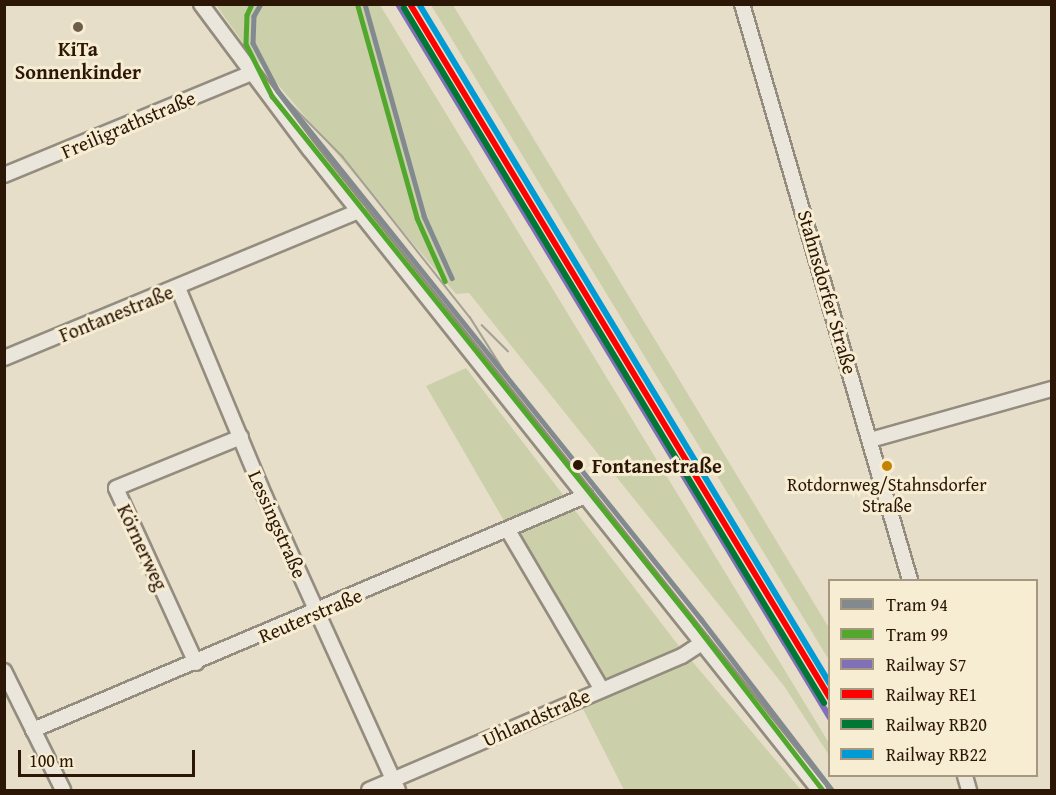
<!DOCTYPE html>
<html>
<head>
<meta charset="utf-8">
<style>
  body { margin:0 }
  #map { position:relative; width:1056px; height:795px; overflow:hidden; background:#e6dec8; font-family:"Gentium Book Plus",serif }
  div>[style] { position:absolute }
  .green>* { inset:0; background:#cbd0ab }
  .roads { filter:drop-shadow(2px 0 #948c7e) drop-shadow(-2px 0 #948c7e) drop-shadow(0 2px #948c7e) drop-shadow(0 -2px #948c7e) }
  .minor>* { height:14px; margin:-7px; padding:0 7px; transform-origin:7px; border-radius:7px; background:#eae6dc }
  .tram>* { height:1.5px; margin:-0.75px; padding:0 0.75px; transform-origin:0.75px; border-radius:0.75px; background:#a5a096 }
  .rail-1>* { height:6px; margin:-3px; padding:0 3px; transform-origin:3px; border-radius:3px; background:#8070b7 }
  .rail-2>* { height:6px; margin:-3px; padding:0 3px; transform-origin:3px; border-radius:3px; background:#f00 }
  .rail-3>* { height:6px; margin:-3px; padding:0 3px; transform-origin:3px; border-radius:3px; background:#007734 }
  .rail-4>* { height:6px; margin:-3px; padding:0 3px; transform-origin:3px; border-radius:3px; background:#009bd5 }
  .tram-1>* { height:4.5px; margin:-2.25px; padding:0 2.25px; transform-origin:2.25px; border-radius:2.25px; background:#838a8f }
  .tram-2>* { height:4.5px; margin:-2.25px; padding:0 2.25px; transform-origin:2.25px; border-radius:2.25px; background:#52a82c }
  .dots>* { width:16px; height:16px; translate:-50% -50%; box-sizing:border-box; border:3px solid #f7edd3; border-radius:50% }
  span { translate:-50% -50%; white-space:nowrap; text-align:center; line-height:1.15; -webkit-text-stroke:6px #f7edd3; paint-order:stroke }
  .bus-label { font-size:18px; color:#2c1707 }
  .poi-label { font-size:20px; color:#2c1707; font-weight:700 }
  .street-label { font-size:20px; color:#2c1707 }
  .stop-label { font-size:20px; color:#2c1707; font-weight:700 }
  .left { translate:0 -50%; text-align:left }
  .frame { position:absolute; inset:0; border:6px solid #2c1707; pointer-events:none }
  .legend { position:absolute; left:828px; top:579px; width:210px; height:198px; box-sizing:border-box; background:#f7edd3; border:2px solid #a69781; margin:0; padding:8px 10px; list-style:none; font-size:18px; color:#2c1707 }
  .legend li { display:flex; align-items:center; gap:12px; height:30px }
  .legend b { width:30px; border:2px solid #a69781 }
  .scale { position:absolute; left:18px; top:750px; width:177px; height:27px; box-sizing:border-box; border:3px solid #2c1707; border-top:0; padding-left:8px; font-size:18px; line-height:21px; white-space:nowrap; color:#2c1707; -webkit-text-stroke:4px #f7edd3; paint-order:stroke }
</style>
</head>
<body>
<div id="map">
  <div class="green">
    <div style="clip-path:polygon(216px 5px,380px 5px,829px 743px,829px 755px,784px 686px,469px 293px,456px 294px,246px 47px)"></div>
    <div style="clip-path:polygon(431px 5px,453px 5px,829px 628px,829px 660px)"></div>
    <div style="clip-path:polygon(466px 368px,675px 641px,801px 790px,624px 790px,583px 709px,605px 699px,601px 688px,426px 386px)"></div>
  </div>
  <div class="roads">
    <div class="minor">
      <div style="left:201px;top:4px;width:182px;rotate:53.3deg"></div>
      <div style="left:310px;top:150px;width:818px;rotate:51.5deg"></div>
      <div style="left:742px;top:4px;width:600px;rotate:73.74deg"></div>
      <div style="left:4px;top:175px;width:267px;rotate:-22.4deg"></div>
      <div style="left:178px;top:288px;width:226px;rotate:67.4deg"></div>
      <div style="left:265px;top:497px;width:322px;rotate:65.6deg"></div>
      <div style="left:4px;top:358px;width:384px;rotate:-22.5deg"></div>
      <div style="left:870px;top:440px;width:189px;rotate:-15.7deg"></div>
      <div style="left:509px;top:532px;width:181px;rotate:59.5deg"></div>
      <div style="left:196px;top:663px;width:192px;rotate:-114.6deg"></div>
      <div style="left:116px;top:488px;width:135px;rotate:-22.2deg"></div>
      <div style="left:4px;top:671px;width:133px;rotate:63.6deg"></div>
      <div style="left:33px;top:730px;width:600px;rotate:-22.97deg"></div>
      <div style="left:965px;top:776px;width:15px;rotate:74deg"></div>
      <div style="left:369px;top:790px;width:340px;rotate:-23.2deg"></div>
      <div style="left:682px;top:656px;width:24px;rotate:-33deg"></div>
    </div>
  </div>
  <div class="tram">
    <div style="left:278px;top:91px;width:93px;rotate:45.4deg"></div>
    <div style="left:343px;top:157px;width:204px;rotate:51.6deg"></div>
    <div style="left:470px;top:317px;width:75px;rotate:57.6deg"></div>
    <div style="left:482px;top:325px;width:37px;rotate:45deg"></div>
  </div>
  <div class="rail-1">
    <div style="left:398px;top:4px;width:835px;rotate:58.82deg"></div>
  </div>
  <div class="rail-2">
    <div style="left:410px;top:4px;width:811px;rotate:58.82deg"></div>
  </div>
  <div class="rail-3">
    <div style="left:404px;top:8px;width:812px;rotate:58.85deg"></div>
  </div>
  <div class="rail-4">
    <div style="left:419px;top:4px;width:795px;rotate:58.85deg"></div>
  </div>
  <div class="tram-1">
    <div style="left:261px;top:4px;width:14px;rotate:120deg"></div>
    <div style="left:254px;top:16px;width:27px;rotate:92deg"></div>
    <div style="left:253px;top:43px;width:54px;rotate:62.5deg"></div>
    <div style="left:278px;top:91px;width:677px;rotate:51.3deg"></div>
    <div style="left:701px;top:619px;width:215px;rotate:52.5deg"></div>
    <div style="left:365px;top:4px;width:220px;rotate:74.4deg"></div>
    <div style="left:424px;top:216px;width:68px;rotate:65.7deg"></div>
  </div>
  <div class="tram-2">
    <div style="left:252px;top:4px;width:12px;rotate:114deg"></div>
    <div style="left:247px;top:15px;width:29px;rotate:92deg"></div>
    <div style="left:246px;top:44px;width:58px;rotate:63.4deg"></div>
    <div style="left:272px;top:96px;width:677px;rotate:51.3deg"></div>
    <div style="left:695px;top:624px;width:210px;rotate:52.4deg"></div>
    <div style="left:358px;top:6px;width:220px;rotate:74.4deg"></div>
    <div style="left:417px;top:218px;width:69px;rotate:66deg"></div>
  </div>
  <div class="dots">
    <div style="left:78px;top:27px;background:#6d5d4b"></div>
    <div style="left:578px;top:465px;background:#2c1707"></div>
    <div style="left:887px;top:466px;background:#c48202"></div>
  </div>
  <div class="bus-label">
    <span style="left:887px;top:496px">Rotdornweg/Stahnsdorfer<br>Straße</span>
  </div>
  <div class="poi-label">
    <span style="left:78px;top:60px">KiTa<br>Sonnenkinder</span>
  </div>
  <div class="street-label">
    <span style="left:128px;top:124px;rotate:-23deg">Freiligrathstraße</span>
    <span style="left:828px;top:292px;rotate:74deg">Stahnsdorfer Straße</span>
    <span style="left:116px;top:313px;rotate:-22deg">Fontanestraße</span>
    <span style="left:278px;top:524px;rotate:66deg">Lessingstraße</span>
    <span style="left:143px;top:547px;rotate:65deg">Körnerweg</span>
    <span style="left:310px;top:615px;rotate:-23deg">Reuterstraße</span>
    <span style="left:536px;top:717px;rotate:-24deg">Uhlandstraße</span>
  </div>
  <div class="stop-label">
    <span class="left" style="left:592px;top:465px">Fontanestraße</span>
  </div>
  <div class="frame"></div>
  <ul class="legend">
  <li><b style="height:8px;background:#838a8f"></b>Tram 94</li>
  <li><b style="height:8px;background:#52a82c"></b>Tram 99</li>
  <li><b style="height:8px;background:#8070b7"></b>Railway S7</li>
  <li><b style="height:8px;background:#f00"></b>Railway RE1</li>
  <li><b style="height:8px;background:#007734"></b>Railway RB20</li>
  <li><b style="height:8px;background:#009bd5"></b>Railway RB22</li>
  </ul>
  <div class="scale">100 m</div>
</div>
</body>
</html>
